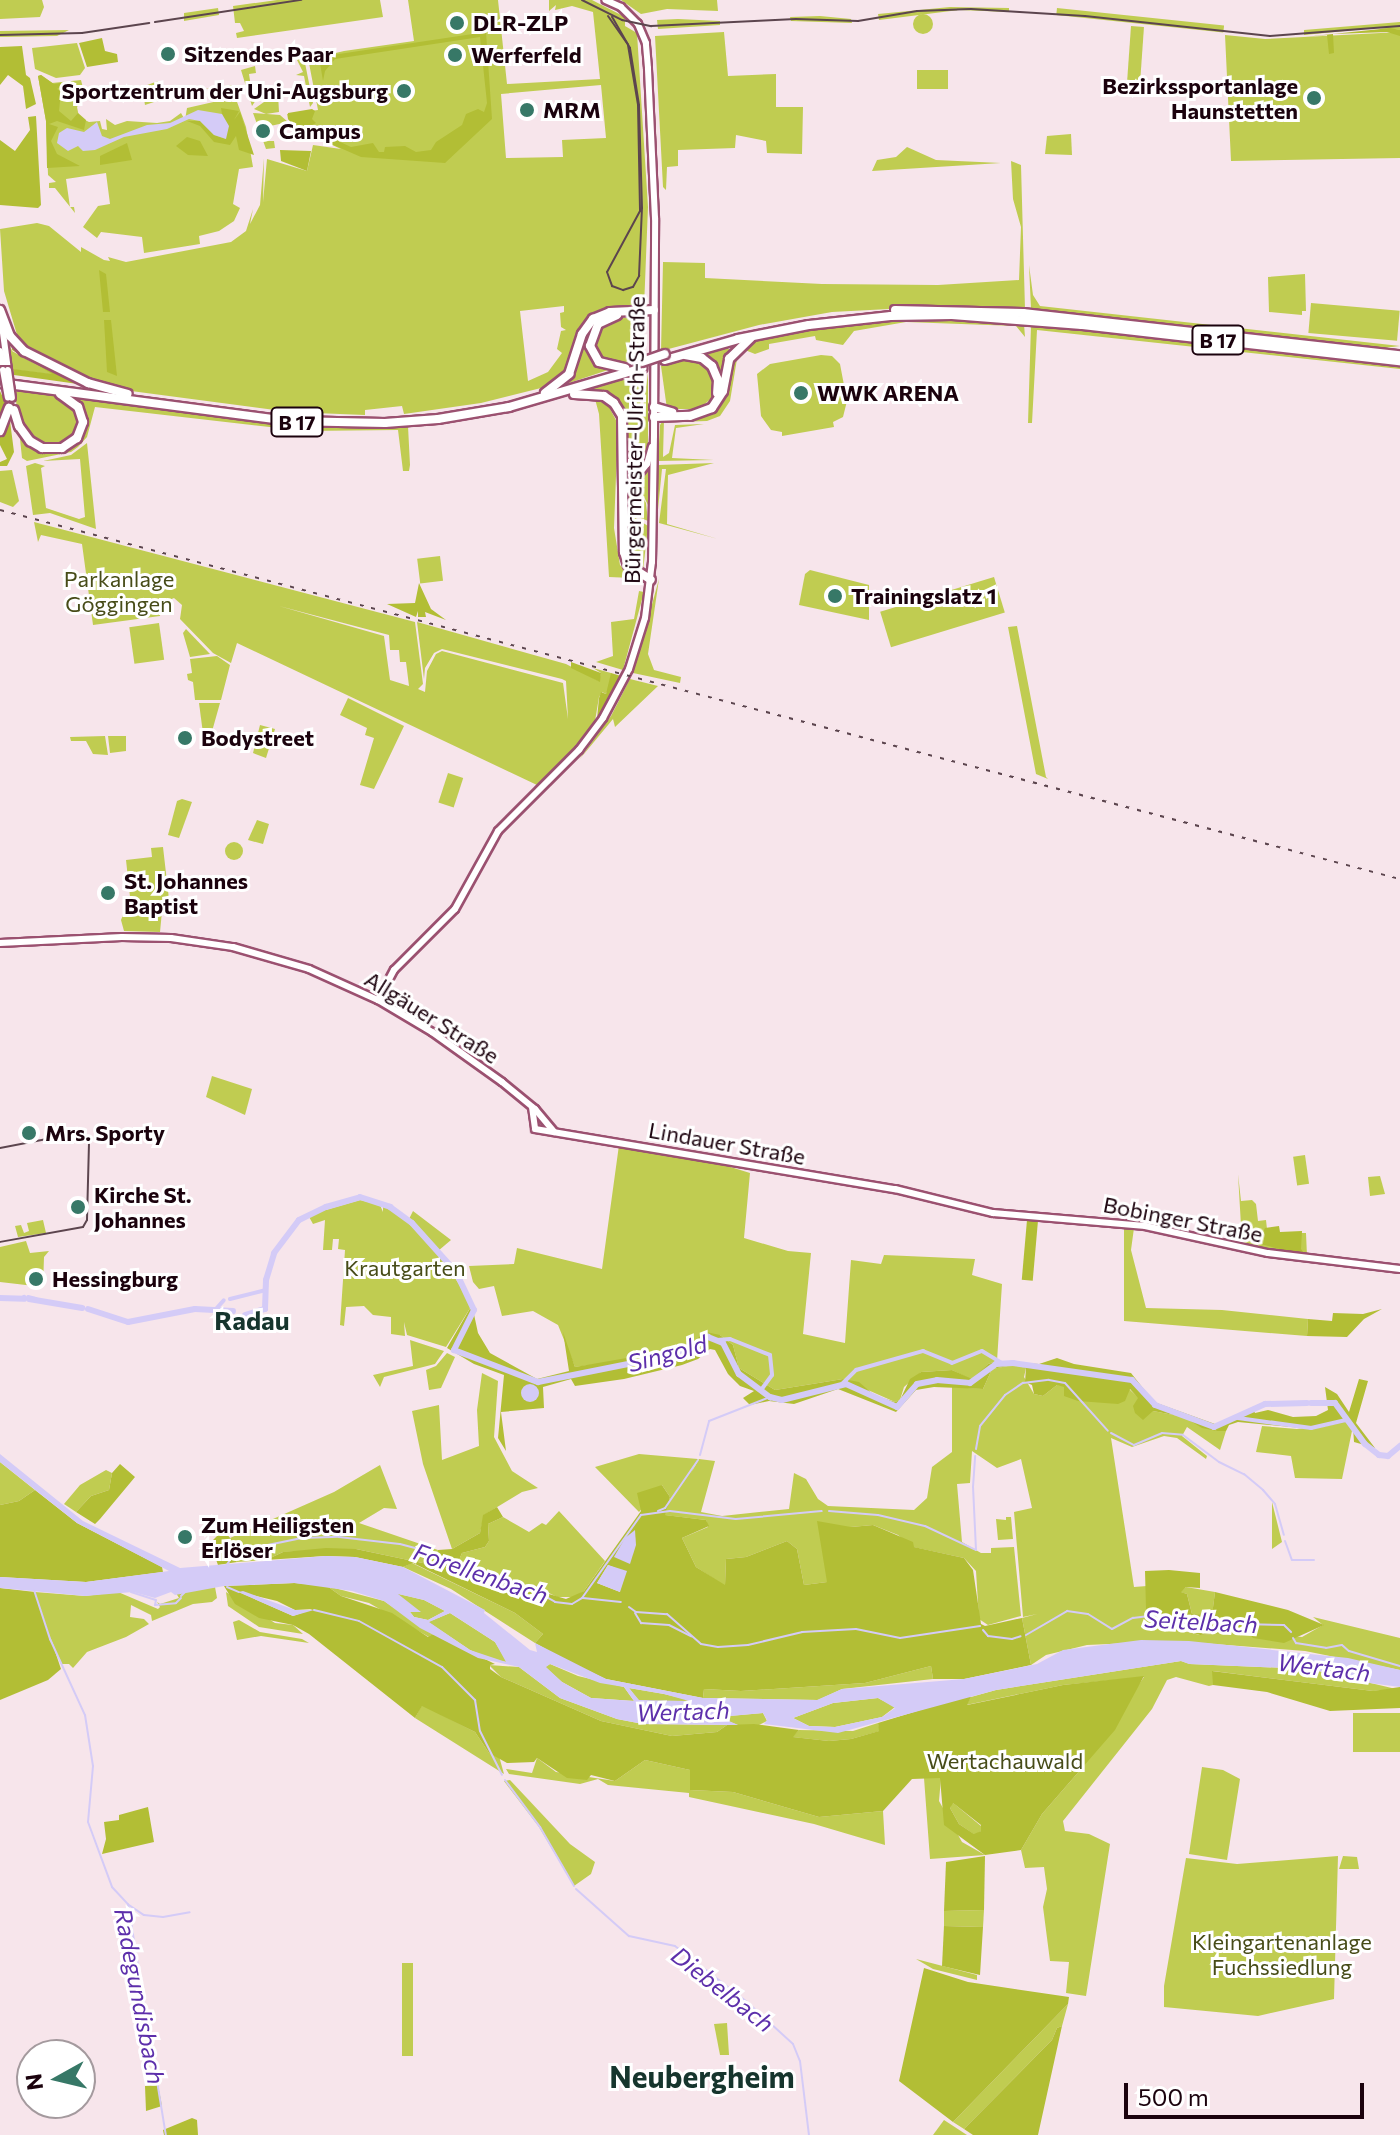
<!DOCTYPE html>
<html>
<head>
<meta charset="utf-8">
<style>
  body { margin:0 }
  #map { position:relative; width:1400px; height:2135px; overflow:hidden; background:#f7e5eb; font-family:Commissioner,sans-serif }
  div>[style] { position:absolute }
  .green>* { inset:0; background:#c0cc51; transform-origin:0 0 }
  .round { border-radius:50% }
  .forest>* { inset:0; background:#b2be35; transform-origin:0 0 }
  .water>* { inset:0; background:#d4cbf7 }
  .stream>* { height:2px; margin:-1px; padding:0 1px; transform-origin:1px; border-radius:1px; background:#d4cbf7 }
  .canal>* { height:4px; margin:-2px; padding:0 2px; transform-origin:2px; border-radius:2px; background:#d4cbf7 }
  .river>* { height:6px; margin:-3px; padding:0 3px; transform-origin:3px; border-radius:3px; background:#d4cbf7 }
  .roads { filter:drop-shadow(2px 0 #9b5170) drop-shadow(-2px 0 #9b5170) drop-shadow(0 2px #9b5170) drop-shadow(0 -2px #9b5170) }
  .major>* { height:6px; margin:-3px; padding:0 3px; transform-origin:3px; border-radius:3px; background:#fff }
  .highway>* { height:8px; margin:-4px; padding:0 4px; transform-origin:4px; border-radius:4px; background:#fff }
  .tram>* { height:2px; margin:-1px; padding:0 1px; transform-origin:1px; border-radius:1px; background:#5c454e }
  .rail>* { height:2px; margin-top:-1px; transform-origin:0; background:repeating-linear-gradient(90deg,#5c454e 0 4px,transparent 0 12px) }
  .bridges { filter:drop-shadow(2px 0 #9b5170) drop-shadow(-2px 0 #9b5170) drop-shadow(0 2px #9b5170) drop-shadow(0 -2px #9b5170) }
  .major-bridge>* { height:6px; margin:-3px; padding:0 3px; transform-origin:3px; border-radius:3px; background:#fff }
  .highway-bridge>* { height:8px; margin:-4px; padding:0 4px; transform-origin:4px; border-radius:4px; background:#fff }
  .dots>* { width:22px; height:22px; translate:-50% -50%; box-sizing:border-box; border:4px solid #fff; border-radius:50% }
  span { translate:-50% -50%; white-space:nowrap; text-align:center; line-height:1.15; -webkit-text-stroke:6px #fff; paint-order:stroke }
  .shield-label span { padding:2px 6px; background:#fff; border:2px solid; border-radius:6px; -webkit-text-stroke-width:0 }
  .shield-label { font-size:20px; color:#1b020d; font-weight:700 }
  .poi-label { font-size:22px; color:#1b020d; font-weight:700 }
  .left { translate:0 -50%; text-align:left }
  .right { translate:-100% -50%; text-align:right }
  .street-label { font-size:22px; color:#1b020d }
  .park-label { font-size:22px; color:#474c18 }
  .water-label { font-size:24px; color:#5d2fab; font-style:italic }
  .quarter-label { font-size:26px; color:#16352d; font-weight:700 }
  .district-label { font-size:30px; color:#16352d; font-weight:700 }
  .north { position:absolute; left:16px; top:2039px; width:80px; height:80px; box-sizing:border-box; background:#fff; border:2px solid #a49a9e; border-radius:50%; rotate:262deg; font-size:22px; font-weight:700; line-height:32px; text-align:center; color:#1b020d }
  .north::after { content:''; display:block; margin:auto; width:28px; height:36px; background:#377867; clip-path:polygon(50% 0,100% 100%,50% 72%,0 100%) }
  .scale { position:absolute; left:1124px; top:2083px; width:240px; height:36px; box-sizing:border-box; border:4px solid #1b020d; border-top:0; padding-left:10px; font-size:24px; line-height:28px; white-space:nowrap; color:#1b020d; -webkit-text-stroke:6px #fff; paint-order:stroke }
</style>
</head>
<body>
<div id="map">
  <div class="green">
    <div style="clip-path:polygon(0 0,42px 0,44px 7px,40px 17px,0 19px)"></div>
    <div style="clip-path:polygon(277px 0,380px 0,383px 17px,237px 38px,236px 33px,244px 31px,240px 23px,235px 23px,233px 6px)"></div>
    <div style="clip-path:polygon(evenodd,408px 0,498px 0,507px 84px,600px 79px,593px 12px,572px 6px,555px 10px,556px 5px,549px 11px,549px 0,592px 0,625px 17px,625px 26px,637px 33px,648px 207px,644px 308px,610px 309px,592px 317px,571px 368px,553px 385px,481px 403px,404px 414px,402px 406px,365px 410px,365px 415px,290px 412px,131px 391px,87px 380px,26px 349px,18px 338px,4px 291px,0 229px,37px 223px,49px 226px,81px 252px,81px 247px,104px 260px,110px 261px,108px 257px,126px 262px,231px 242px,246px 231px,253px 209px,250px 224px,260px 205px,264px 158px,263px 202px,267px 159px,307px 171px,313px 145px,341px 149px,299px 130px,288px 119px,287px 114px,318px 110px,308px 58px,312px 57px,313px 64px,319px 57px,344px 51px,414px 41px,408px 0,601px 85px,606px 138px,562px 140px,563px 157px,506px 158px,501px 94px,601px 85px,408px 0,564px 306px,564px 312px,560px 313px,561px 327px,566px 330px,561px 331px,557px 349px,562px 353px,548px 372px,528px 381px,520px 311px,564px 306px)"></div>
    <div style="clip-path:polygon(621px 0,717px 0,718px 11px,667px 9px,641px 14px)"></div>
    <div style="clip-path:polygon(950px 7px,1009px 8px,1009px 12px,959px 10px,879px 20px,878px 14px)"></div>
    <div style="clip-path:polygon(218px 8px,219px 15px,184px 21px,184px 13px)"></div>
    <div style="left:1057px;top:8px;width:168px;height:7px;rotate:6deg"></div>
    <div class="round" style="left:913px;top:14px;width:20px;height:20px"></div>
    <div style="clip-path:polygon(820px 16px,851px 19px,852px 23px,791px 21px,790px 17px)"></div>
    <div style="clip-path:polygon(678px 19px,720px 21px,720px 25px,658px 29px,657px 20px)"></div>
    <div style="clip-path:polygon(1400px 22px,1400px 30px,1376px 28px,1304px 35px,1304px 30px)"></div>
    <div style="left:1131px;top:26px;width:13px;height:54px;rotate:4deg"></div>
    <div style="clip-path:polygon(69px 30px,57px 36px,0 37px,0 31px)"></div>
    <div style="clip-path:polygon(724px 32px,728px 76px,776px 74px,776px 107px,803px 107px,802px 154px,767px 153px,766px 141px,736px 135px,735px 148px,678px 150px,678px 166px,667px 167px,666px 190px,663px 187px,655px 36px)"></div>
    <div style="clip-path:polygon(1400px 32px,1400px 158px,1231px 161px,1225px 35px,1265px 39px)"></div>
    <div style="clip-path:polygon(77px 43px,85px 68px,80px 75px,56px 78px,35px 69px,32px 48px)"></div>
    <div style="clip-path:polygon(304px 58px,313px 103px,310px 107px,304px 76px,296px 75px,303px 72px,297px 60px)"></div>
    <div style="clip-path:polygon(255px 66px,256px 73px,249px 74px,253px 100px,256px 100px,252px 106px,241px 70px)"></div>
    <div style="left:917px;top:70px;width:31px;height:19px"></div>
    <div style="clip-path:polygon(41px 75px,52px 83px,81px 80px,85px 96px,77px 107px,79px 117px,89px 122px,100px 121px,102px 129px,107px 130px,106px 119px,115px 125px,127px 121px,157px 123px,170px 121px,181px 113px,185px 120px,187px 108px,231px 98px,230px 88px,205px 89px,231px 85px,246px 127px,253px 167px,239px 169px,233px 204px,240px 208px,234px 221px,219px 231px,199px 236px,200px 244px,144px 253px,142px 237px,101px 232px,97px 238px,83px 227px,98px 206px,110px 204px,106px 173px,66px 179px,70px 207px,74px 207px,75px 213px,55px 188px,49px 188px,49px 183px,56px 182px,48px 175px,46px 121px,38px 76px)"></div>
    <div style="clip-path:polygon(158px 81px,160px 100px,145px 105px,142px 87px)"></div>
    <div style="clip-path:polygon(278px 94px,279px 112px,266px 114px,254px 109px,264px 102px,264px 96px)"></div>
    <div style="clip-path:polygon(253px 113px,280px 115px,288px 122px,266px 127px,267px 141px,274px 141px,275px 148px,266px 149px)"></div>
    <div style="clip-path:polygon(1071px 134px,1072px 155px,1045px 154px,1047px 136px)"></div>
    <div style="clip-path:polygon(907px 147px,936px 160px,1001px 163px,872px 171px,877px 160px,896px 157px)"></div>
    <div style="clip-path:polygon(1011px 161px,1021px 165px,1025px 309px,946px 306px,832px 312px,759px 325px,661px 351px,663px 262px,705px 263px,705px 278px,822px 284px,938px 285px,1019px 280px,1021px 227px,1013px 199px)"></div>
    <div style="clip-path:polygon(1029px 265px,1033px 295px,1040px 306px,1400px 346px,1384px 348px,1031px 309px)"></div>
    <div style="clip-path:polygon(1305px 274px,1306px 311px,1302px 311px,1302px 315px,1269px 312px,1268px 277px)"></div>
    <div style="left:1311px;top:303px;width:89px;height:30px;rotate:5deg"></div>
    <div style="clip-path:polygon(618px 318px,632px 318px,644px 357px,618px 364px,601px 359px,592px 343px,599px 326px)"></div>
    <div style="clip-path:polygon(905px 319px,1024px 324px,1025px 337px,1016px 326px,906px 322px,854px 331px,843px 345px,816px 340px,815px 336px,769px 344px,769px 349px,755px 354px,745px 350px,737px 359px,730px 401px,720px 416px,707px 421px,677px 422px,677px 416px,712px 408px,727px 367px,742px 343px,828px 326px)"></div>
    <div style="clip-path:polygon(597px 321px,589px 334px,592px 356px,614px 368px,563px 385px,578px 365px,585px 333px)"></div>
    <div style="clip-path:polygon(1031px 325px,1400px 365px,1400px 369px,1037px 330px,1032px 423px,1028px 423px)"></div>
    <div style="clip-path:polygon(4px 329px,12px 351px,55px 375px,9px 369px)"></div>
    <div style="clip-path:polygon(727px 347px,731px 352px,720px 387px,703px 356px,707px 351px)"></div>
    <div style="clip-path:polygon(821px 355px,832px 356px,840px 364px,847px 401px,843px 417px,833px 422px,834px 427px,782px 436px,782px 432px,771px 430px,761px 416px,757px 374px,770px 364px)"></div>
    <div style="clip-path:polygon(688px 357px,711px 367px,716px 390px,714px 396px,699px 409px,667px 409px,661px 366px)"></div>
    <div style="clip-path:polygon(644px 372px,632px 476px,625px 484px,626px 425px,601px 392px,584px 390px)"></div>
    <div style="clip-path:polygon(648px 373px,648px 454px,634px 475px,633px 464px,642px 457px,637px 450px)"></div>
    <div style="clip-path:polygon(15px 391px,306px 427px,408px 426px,410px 465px,409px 471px,403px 471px,398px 430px,305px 431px,95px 407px,87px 437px,78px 447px,71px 452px,27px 461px,22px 458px)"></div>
    <div style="clip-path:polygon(595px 399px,608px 405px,618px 424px,614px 528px,620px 565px,632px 578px,609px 577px,599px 414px)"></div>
    <div style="clip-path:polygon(664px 419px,663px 457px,669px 453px,675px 425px,704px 424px,676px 428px,672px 458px,714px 460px,658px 461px,660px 425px)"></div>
    <div style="clip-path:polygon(87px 443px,96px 529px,50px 513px,33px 515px,26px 466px,35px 463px,45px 466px,41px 468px,46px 508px,79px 519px,85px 517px,80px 459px,43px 461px,71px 455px)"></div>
    <div style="clip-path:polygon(651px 458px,651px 511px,635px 479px)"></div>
    <div style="clip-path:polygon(714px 463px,668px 475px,667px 524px,718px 539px,659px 523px,666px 469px,662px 469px,657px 520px,658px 465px)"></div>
    <div style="clip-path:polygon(12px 470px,19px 501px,13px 507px,0 502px,0 471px)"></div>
    <div style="clip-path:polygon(633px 481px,646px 503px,648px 521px,636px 516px,627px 504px,626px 493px)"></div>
    <div style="clip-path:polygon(626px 512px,648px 526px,643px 571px,635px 568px,627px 557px)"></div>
    <div style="clip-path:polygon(evenodd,34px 522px,415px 622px,423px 684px,418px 689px,425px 692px,427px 671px,436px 654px,442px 651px,563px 683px,568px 719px,566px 681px,562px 679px,442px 649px,434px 653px,425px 668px,424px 679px,417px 622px,566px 664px,599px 681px,601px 673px,593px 668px,611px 673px,613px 679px,606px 694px,602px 692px,599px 697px,595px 721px,567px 757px,537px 785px,237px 643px,231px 663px,213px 653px,180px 619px,182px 605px,174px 598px,162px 603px,160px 616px,93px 625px,82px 544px,41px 535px,38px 542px,34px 522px,279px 606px,389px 635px,390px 650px,399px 650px,400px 662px,406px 662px,409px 686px,390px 680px,384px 636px,279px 606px)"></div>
    <div style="left:440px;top:556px;width:25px;height:23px;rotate:83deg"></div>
    <div style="clip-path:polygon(810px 570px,869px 585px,869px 620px,799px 605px,805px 574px)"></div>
    <div style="left:994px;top:577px;width:37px;height:119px;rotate:73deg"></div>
    <div style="clip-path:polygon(659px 579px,648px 654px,654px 670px,681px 677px,680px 683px,633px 673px)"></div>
    <div style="clip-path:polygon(639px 591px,644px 592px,623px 670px,596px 662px,613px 656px,611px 622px,634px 619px)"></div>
    <div style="left:159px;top:623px;width:37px;height:30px;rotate:82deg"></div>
    <div style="clip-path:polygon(1017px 626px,1046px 777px,1048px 779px,1036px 774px,1008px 627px)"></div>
    <div style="clip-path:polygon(186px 629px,210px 654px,190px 657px,183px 633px)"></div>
    <div style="clip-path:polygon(217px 656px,230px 665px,221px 700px,195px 700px,193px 682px,188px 680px,187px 674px,192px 673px,190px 659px)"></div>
    <div style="clip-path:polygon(630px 679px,658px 686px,615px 727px,613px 719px,579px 760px,611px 716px)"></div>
    <div style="clip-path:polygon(348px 698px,404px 726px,374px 789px,360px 785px,374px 738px,365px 735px,367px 728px,340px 715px)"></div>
    <div style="clip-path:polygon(199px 703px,220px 703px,209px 742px,204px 741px)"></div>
    <div style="clip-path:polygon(260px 725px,275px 729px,266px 758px,253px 753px)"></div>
    <div style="clip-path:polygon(105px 736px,108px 755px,93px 754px,86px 741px,71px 741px,70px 737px)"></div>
    <div style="clip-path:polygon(108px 736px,126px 736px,126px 751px,110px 753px)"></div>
    <div style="left:448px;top:773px;width:16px;height:31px;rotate:18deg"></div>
    <div style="clip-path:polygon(182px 799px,192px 802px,179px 838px,168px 835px,177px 801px)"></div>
    <div style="clip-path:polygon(257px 820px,269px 824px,263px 844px,248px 840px)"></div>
    <div class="round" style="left:225px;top:842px;width:18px;height:18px"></div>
    <div style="clip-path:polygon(163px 847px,170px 908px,131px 906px,126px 860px,152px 857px,151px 848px)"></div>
    <div style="clip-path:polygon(125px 910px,162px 911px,160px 932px,124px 931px,121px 920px)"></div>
    <div style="clip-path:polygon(212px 1076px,252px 1089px,245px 1115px,206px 1097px)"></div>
    <div style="clip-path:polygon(619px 1145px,724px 1165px,750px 1173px,744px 1238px,788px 1251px,811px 1253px,803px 1334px,845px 1343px,851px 1260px,881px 1264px,884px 1255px,975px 1259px,972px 1275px,1002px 1284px,997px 1361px,988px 1364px,972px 1380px,952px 1370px,921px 1372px,904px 1387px,900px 1400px,895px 1402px,843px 1379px,775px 1390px,739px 1368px,733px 1345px,720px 1335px,636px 1359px,575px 1367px,558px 1325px,533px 1311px,502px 1316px,494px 1286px,479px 1289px,473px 1282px,469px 1266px,514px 1264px,517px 1248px,602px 1269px)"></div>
    <div style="left:1305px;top:1155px;width:29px;height:12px;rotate:82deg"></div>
    <div style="clip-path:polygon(1238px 1174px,1241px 1201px,1252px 1200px,1256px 1204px,1258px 1221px,1266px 1220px,1267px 1229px,1278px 1227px,1278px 1233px,1306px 1233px,1307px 1256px,1242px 1243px)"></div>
    <div style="clip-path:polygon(1380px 1176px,1385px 1194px,1370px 1196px,1368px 1177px)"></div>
    <div style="clip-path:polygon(360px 1200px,380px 1205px,383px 1212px,383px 1206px,392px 1210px,408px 1221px,413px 1211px,451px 1240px,438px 1251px,472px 1305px,446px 1347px,407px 1335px,404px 1322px,405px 1336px,391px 1334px,391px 1317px,373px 1315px,364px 1306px,346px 1307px,344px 1326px,340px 1325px,345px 1250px,338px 1249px,339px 1239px,333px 1239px,332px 1250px,323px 1250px,325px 1220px,313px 1224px,308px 1215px)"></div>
    <div style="clip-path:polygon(43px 1220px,46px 1233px,18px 1237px,15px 1226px,21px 1225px,24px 1233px,29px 1231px,27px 1223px)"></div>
    <div style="clip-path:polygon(1124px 1227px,1134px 1228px,1131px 1250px,1146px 1308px,1222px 1310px,1308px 1319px,1307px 1336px,1124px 1321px)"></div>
    <div style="clip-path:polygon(26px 1241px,30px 1253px,49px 1251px,44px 1257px,43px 1287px,0 1282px,0 1247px)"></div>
    <div style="clip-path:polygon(410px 1340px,444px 1351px,435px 1364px,384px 1377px,380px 1387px,373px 1375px,413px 1366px)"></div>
    <div style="clip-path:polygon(447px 1353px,455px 1357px,441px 1388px,429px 1390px,426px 1370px,436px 1366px)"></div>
    <div style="clip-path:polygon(1013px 1365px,1026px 1368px,1024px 1377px,1034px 1394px,1043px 1396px,1057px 1385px,1129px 1389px,1153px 1411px,1184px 1417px,1217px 1431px,1226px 1431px,1220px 1450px,1187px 1427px,1182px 1436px,1207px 1456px,1206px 1459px,1177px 1438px,1164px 1436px,1132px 1447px,1111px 1438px,1134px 1587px,1147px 1586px,1146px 1609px,1164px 1626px,1200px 1635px,1249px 1632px,1302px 1637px,1323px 1625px,1313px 1617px,1400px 1638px,1400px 1670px,1305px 1651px,1175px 1641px,1087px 1645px,1046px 1655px,1031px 1665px,1022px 1618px,1037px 1614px,1023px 1617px,1014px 1512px,1032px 1508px,1021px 1459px,997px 1468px,972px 1451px,970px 1483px,957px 1484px,962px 1542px,981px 1553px,991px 1553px,991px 1548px,1014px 1547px,1021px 1616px,988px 1625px,979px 1619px,976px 1571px,964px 1558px,913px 1547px,898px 1535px,873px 1525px,851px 1527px,827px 1582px,804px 1585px,797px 1549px,787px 1541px,746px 1557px,726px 1559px,725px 1586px,696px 1567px,682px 1538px,708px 1527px,706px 1520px,664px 1515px,670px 1497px,662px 1485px,639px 1512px,595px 1467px,639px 1454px,698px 1459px,691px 1473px,699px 1459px,715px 1461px,701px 1512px,722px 1516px,789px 1509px,794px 1473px,806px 1479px,818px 1499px,828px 1506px,914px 1510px,927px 1498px,932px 1467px,952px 1452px,952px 1387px,983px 1389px,992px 1369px)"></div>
    <div style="clip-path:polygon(482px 1373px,498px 1381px,494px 1437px,512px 1471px,538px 1488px,522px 1492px,484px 1515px,480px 1533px,452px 1549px,423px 1464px,412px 1411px,439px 1405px,442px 1460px,479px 1446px,477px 1410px)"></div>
    <div style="clip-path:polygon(1348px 1422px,1353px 1426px,1342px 1479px,1295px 1478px,1291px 1456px,1256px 1452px,1262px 1426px,1297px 1429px)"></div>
    <div style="clip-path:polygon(0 1462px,35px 1490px,19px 1501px,0 1505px)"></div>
    <div style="clip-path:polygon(380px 1465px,397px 1509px,384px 1508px,359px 1523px,438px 1550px,432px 1565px,356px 1549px,283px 1552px,266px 1560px,237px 1562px,227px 1549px,232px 1541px,230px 1538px,334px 1492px)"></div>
    <div style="clip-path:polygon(106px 1470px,112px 1473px,109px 1490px,91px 1496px,76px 1512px,64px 1504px,80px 1485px)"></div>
    <div style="clip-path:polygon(1272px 1502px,1282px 1542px,1272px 1549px)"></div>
    <div style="clip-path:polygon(559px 1511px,605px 1561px,584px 1591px,574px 1597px,557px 1597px,533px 1585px,508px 1584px,459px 1560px,462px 1553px,485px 1547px,489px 1541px,488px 1524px,503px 1517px,529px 1532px,542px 1523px,546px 1525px)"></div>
    <div style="clip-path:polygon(1006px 1517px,1011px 1517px,1013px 1539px,998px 1540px,996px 1519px,1006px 1520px)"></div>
    <div style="clip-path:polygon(412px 1563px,515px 1613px,543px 1634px,535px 1643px,451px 1589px,403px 1567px)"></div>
    <div style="clip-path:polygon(327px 1586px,384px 1601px,433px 1634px,429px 1637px,369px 1603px,341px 1596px)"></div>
    <div style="clip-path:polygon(215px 1587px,217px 1598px,212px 1602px,193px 1604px,152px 1621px,151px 1615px,131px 1605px,130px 1617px,144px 1619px,149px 1624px,126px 1637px,87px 1652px,73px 1668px,69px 1664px,61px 1664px,35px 1599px,35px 1592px,85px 1596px,118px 1592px,158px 1609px,160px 1607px,157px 1602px,160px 1604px,179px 1598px,176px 1593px)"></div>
    <div style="clip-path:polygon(1186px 1587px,1215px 1592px,1212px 1616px,1192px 1614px,1187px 1594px,1180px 1592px)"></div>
    <div style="clip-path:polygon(226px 1592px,275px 1623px,293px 1625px,303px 1634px,259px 1627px,228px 1606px)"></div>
    <div style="clip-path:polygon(395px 1593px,424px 1600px,445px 1611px,428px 1620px,414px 1617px)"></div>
    <div style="clip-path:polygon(450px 1613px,495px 1642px,507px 1662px,493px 1660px,470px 1650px,428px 1622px)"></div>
    <div style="clip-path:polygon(239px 1620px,260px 1632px,302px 1639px,309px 1643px,261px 1636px,237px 1640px,233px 1622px)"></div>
    <div style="clip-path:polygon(1181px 1661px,1190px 1664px,1311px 1669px,1396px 1689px,1373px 1691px,1213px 1671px,1213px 1685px,1209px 1686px,1176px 1677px,1167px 1680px,1152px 1709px,1063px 1821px,1065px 1831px,1089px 1834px,1110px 1844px,1086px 1996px,1066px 1993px,1069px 1962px,1050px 1961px,1043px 1907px,1047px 1889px,1044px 1867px,1025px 1868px,1021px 1850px,1042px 1814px,1082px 1768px,1144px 1677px,1063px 1685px,966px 1705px,971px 1697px,996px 1690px)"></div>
    <div style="clip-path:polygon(550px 1664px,578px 1676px,624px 1687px,634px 1701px,591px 1698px,562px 1682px,545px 1667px)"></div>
    <div style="clip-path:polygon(489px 1665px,519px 1667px,560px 1698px,617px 1719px,643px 1724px,727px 1725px,717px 1732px,672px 1736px,601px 1721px,501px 1677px)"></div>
    <div style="clip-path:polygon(931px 1666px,933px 1679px,842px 1689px,818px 1700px,703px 1698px,704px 1689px,741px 1691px,865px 1683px)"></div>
    <div style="clip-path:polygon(629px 1688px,664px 1694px,689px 1700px,677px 1703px,638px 1700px)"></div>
    <div style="clip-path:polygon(878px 1698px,895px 1707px,882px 1717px,835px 1727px,809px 1726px,793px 1718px,833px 1703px)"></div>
    <div style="clip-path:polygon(422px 1705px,475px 1732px,489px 1753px,499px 1756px,504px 1774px,415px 1718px)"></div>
    <div style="clip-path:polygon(763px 1713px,767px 1721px,759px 1725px,738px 1725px,717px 1717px)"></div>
    <div style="left:1400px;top:1713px;width:39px;height:47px;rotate:90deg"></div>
    <div style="clip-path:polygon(878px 1723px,880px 1731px,851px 1739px,829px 1741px,792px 1737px,799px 1730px,853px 1731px)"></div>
    <div style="clip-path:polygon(537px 1758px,556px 1772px,615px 1781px,645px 1760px,690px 1770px,690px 1790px,733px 1792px,819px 1817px,883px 1811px,885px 1845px,814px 1824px,689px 1797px,689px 1793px,608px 1785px,598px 1779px,580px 1784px,509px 1774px,506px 1769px,532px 1773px)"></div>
    <div style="clip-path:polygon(1202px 1767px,1223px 1770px,1240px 1779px,1227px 1860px,1189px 1854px)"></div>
    <div style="clip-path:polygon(924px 1778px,941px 1778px,939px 1801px,962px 1842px,985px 1855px,930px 1859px)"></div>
    <div style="clip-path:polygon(510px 1780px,570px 1844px,595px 1862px,591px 1874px,574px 1886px,539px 1827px,504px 1781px)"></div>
    <div style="clip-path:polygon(952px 1802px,981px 1826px,981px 1831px,975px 1835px,959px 1824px,950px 1808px)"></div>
    <div style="clip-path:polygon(1338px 1856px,1334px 1999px,1258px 2016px,1164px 2007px,1164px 1986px,1186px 1858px,1237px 1864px)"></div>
    <div style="clip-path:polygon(1343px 1856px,1357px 1857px,1359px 1869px,1339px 1869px)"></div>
    <div style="clip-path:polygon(984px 1910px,983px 1927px,944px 1926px,944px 1911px)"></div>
    <div style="clip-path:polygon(916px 1959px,977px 1975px,977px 1980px,933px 1969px)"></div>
    <div style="left:402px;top:1963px;width:11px;height:93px"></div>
    <div style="clip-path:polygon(1068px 2004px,1062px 2026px,1057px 2028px,1052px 2040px,964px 2129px,953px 2122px)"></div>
    <div style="clip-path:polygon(727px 2023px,729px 2055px,720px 2055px,714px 2024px)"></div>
    <div style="clip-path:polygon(944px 2120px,967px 2135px,933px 2135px)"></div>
  </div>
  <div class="forest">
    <div style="clip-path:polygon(1390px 28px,1400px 30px,1400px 36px,1387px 32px,1333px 34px,1334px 53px,1329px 54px,1327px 35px,1304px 37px)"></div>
    <div style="clip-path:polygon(486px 32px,492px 119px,445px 163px,361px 157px,299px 130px,288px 119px,288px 113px,312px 109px,315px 111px,312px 119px,316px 123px,308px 127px,351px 147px,373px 143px,379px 152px,384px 152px,385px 147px,405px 146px,416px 152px,431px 150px,436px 142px,462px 125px,466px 114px,478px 109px,484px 112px,487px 103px,480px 37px,335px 59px,325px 71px,323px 81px,319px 57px)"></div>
    <div style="clip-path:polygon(102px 38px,105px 51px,117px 54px,118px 62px,87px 67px,79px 43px)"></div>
    <div style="clip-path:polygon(22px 46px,26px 75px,30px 78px,36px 104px,26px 109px,23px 86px,8px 75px,0 85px,0 47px)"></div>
    <div style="clip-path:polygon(41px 75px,54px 84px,67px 82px,57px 89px,61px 91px,59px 111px,71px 121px,78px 113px,86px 120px,84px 130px,57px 121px,49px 124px,58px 127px,51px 141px,57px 154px,80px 166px,47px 168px,46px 121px,38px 76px)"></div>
    <div style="clip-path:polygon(221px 108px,239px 111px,234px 120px,240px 112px,254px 155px,239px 150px,236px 136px,230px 145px,214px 142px,200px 126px,187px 121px,200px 121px,214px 135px,226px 139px)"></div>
    <div style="clip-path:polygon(36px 116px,41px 205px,38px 208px,0 205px,0 140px,15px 151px,30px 130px,28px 117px)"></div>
    <div style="clip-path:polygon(187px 137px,200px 141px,208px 156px,188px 155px,176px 146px)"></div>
    <div style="clip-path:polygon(127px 143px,132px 160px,100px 165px,100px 156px)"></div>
    <div style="clip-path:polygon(280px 150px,311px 151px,307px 171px,281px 161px)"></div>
    <div style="clip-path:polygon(99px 270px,106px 274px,110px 312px,103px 312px)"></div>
    <div style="clip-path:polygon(104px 320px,111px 320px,117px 376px,107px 372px)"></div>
    <div style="clip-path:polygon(12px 343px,92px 386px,14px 375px,13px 369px,52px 374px,12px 350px)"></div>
    <div style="clip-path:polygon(0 391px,7px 406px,5px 418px,10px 421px,14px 452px,7px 466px,0 466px,0 462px,7px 459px,0 445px)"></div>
    <div style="clip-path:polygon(419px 583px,431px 609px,446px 620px,425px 612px,426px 617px,418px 617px,418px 611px,416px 617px,387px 604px,415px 603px)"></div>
    <div style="clip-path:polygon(571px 662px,601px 673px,600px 682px,571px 668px)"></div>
    <div style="clip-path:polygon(611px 673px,621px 676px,597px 719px,599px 698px,601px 692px,606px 694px)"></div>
    <div style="left:1027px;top:1220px;width:11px;height:60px;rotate:5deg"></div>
    <div style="clip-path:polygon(1279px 1226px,1280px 1232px,1302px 1231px,1301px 1249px,1306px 1256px,1249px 1241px,1254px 1230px,1262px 1234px,1265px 1228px)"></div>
    <div style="clip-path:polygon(472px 1305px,478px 1333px,490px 1353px,537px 1379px,569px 1371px,563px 1332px,575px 1367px,684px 1348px,706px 1332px,720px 1335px,733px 1345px,739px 1368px,775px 1390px,843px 1379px,859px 1382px,874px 1395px,895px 1402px,900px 1400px,910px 1379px,921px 1372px,952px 1370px,972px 1379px,988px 1364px,997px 1361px,1039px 1364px,1057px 1358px,1074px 1364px,1131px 1373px,1154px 1402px,1215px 1424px,1253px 1409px,1255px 1413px,1268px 1410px,1293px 1417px,1316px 1416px,1328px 1410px,1325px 1387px,1337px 1394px,1349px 1412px,1359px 1379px,1368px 1381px,1356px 1423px,1375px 1448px,1354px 1442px,1353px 1427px,1348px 1422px,1312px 1429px,1238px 1422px,1229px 1425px,1226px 1431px,1217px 1431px,1202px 1428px,1184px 1417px,1153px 1411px,1143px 1420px,1135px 1413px,1133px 1406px,1138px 1398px,1130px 1389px,1125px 1401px,1118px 1404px,1078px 1401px,1064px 1396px,1064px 1387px,1057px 1385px,1043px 1396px,1034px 1394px,1032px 1385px,1025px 1382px,1026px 1368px,1013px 1365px,992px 1369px,983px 1389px,934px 1387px,916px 1390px,896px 1412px,838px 1389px,794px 1404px,769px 1401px,750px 1405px,743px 1398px,754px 1391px,740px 1386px,728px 1374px,715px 1350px,710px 1349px,698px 1359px,682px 1365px,624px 1379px,575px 1386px,571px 1379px,543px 1387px,544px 1408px,501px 1412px,506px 1451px,498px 1438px,504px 1375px,474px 1364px,447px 1348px)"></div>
    <div style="clip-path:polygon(1382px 1309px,1364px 1319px,1347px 1337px,1307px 1336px,1308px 1319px,1332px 1321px,1333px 1313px,1363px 1314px)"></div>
    <div style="clip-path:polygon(120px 1464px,135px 1477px,100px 1519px,95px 1524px,76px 1512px,91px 1496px,109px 1490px,112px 1473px)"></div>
    <div style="clip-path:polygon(evenodd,662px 1485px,670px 1497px,665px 1515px,706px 1520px,709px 1526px,682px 1538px,696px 1567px,725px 1585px,726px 1559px,746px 1557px,787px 1541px,797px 1549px,804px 1585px,827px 1582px,817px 1521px,851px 1527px,873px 1525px,913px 1542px,914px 1547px,964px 1558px,973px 1570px,981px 1624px,985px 1626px,1022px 1618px,1031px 1665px,964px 1679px,933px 1679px,931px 1666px,865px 1683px,741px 1691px,704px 1689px,703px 1698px,606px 1679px,569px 1662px,535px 1643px,543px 1634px,515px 1613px,413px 1563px,403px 1567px,355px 1557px,325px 1556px,266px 1560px,283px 1552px,326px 1548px,356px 1549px,432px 1565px,438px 1550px,452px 1549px,480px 1533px,483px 1515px,497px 1507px,503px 1517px,488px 1524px,489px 1541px,485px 1547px,462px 1553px,459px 1560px,508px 1584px,540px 1586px,549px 1594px,566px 1599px,584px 1591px,641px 1511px,637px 1493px,662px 1485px,608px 1565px,618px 1569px,620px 1592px,597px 1583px,608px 1565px)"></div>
    <div style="clip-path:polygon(35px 1490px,77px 1523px,162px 1567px,163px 1572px,86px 1582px,0 1577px,0 1505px,19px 1501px)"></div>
    <div style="clip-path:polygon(223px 1530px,232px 1540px,227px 1549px,237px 1562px,218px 1565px,210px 1543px)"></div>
    <div style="clip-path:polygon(1169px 1570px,1200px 1573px,1200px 1588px,1186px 1587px,1181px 1592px,1187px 1594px,1192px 1614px,1212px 1615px,1215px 1592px,1288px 1610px,1324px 1625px,1284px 1643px,1253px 1638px,1248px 1632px,1200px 1635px,1178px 1628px,1151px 1627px,1146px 1609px,1145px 1571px)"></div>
    <div style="clip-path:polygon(evenodd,295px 1583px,327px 1586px,341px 1596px,392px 1613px,428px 1637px,433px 1634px,495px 1664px,490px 1665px,490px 1669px,501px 1677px,601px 1721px,672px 1736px,717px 1732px,727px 1725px,754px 1724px,799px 1730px,793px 1737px,829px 1741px,851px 1739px,879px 1731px,878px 1723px,966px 1696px,971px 1697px,967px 1705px,1063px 1685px,1144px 1676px,1115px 1730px,1042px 1814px,1021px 1850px,985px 1855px,944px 1825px,940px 1778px,912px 1779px,883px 1811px,819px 1817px,733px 1792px,690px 1790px,690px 1770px,645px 1760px,615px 1781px,591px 1775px,587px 1780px,567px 1778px,537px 1758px,534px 1762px,507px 1763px,489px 1753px,475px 1732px,422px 1706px,415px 1718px,309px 1634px,293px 1625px,259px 1618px,235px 1604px,224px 1586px,295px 1583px,239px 1592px,277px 1601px,295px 1610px,313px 1609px,293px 1616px,239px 1592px,295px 1583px,953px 1803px,981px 1825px,981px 1831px,974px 1834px,959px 1824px,950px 1808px,953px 1803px)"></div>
    <div style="clip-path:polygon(0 1588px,35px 1592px,61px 1669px,48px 1680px,0 1700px)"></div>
    <div style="clip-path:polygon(1212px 1671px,1373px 1691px,1400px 1687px,1400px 1708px,1330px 1711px,1267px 1692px,1213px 1685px)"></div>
    <div style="clip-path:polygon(148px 1807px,154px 1842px,102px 1854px,106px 1839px,104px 1822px,119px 1820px,119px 1815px)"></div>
    <div style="clip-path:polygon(985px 1856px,984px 1910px,944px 1911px,946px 1862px)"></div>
    <div style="clip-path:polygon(944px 1926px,983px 1927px,980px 1975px,942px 1966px)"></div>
    <div style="clip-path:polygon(924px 1968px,968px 1982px,1069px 1997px,1068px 2004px,953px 2122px,899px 2081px)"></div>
    <div style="clip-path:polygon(1062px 2026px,1038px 2135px,973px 2135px,964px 2129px,1052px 2040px,1057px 2028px)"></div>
    <div style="clip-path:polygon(158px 2085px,162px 2106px,146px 2111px,145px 2086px)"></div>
    <div style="clip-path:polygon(192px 2118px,197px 2120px,198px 2135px,164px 2135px,163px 2130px)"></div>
  </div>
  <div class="water">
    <div style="clip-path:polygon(198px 110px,222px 114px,229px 126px,226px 139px,214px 135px,200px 121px,189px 119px,167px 129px,124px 137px,95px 150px,83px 151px,78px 146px,68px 151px,57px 143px,59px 133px,67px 128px,84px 132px,97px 122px,102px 136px,110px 139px,147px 125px,170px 123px)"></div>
    <div class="round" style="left:521px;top:1384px;width:18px;height:18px"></div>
    <div style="clip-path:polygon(evenodd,0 1454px,83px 1521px,180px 1568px,325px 1556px,355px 1557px,403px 1567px,485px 1610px,484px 1613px,530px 1650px,537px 1652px,535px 1643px,606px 1679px,703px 1698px,817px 1700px,842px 1689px,964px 1679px,1037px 1664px,1063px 1650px,1141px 1640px,1189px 1641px,1348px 1658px,1400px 1670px,1400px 1687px,1354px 1681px,1311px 1669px,1189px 1664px,1181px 1661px,996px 1690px,838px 1733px,764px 1724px,767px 1720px,763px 1713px,720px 1717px,738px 1725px,643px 1724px,617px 1719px,560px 1698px,519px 1667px,478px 1658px,420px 1628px,384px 1601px,352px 1591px,294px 1583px,224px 1586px,175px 1595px,171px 1592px,155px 1598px,133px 1592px,85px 1596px,0 1588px,0 1577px,86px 1582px,169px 1571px,77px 1523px,0 1462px,0 1454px,398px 1594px,424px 1600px,445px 1611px,428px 1620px,414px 1617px,410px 1612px,421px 1612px,398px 1594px,0 1454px,450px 1613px,495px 1642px,506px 1662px,470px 1650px,429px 1622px,450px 1613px,0 1454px,550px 1664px,600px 1683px,624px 1687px,634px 1701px,591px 1698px,562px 1682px,546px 1667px,550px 1664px,0 1454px,629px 1688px,664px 1694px,689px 1701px,639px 1700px,629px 1688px,0 1454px,878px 1698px,895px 1708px,882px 1717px,835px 1727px,809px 1726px,793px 1718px,833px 1703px,878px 1698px)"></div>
    <div style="clip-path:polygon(635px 1530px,636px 1545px,630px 1564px,614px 1557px,625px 1538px)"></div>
    <div style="clip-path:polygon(608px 1565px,627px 1571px,620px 1592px,597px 1583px)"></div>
    <div style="clip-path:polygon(243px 1591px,295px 1610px,314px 1610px,293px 1616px,238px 1592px)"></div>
  </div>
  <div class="stream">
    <div style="left:1111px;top:1433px;width:26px;rotate:28deg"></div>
    <div style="left:1134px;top:1445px;width:30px;rotate:-23deg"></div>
    <div style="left:1162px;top:1433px;width:21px;rotate:5deg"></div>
    <div style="left:1183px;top:1435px;width:45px;rotate:36.9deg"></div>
    <div style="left:1219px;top:1462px;width:28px;rotate:26deg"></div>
    <div style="left:1244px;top:1474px;width:25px;rotate:40deg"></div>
    <div style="left:1263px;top:1490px;width:18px;rotate:49deg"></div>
    <div style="left:1275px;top:1504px;width:32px;rotate:74deg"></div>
    <div style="left:976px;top:1449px;width:23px;rotate:-80deg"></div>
    <div style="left:980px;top:1426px;width:40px;rotate:-51deg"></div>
    <div style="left:1005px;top:1395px;width:22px;rotate:-34deg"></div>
    <div style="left:1023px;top:1383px;width:26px;rotate:-7deg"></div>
    <div style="left:1049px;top:1380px;width:16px;rotate:11deg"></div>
    <div style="left:1065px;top:1383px;width:64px;rotate:48.1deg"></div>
    <div style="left:700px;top:1455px;width:35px;rotate:-75deg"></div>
    <div style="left:709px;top:1421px;width:66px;rotate:-21.5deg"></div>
    <div style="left:658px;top:1511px;width:8px;rotate:-23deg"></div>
    <div style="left:665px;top:1508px;width:58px;rotate:-55.5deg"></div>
    <div style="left:829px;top:1511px;width:49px;rotate:4.7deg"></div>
    <div style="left:878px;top:1515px;width:48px;rotate:13.2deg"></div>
    <div style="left:925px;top:1526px;width:56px;rotate:25.2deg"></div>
    <div style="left:976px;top:1550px;width:63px;rotate:-92.7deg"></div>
    <div style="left:973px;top:1487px;width:31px;rotate:-86deg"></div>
    <div style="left:1285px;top:1541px;width:20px;rotate:70deg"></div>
    <div style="left:1292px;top:1560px;width:22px"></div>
    <div style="left:239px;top:1551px;width:64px;rotate:-11.7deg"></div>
    <div style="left:302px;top:1538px;width:37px;rotate:-2deg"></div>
    <div style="left:339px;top:1537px;width:61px;rotate:6.5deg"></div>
    <div style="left:400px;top:1544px;width:30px;rotate:15deg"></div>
    <div style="left:429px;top:1552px;width:86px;rotate:23.3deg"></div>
    <div style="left:508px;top:1586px;width:24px;rotate:7deg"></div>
    <div style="left:532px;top:1589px;width:26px;rotate:29deg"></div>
    <div style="left:555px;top:1602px;width:17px;rotate:7deg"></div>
    <div style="left:572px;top:1604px;width:12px;rotate:-31deg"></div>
    <div style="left:582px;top:1598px;width:102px;rotate:-54.6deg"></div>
    <div style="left:641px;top:1515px;width:29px;rotate:-8deg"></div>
    <div style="left:670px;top:1511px;width:66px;rotate:6.9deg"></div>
    <div style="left:736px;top:1519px;width:86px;rotate:-5.3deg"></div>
    <div style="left:226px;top:1566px;width:11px;rotate:-56deg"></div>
    <div style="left:227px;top:1587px;width:13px;rotate:23deg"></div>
    <div style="left:34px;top:1590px;width:52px;rotate:71.9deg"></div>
    <div style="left:50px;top:1639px;width:84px;rotate:65.3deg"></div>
    <div style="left:85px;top:1715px;width:52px;rotate:81.1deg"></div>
    <div style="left:93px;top:1766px;width:56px;rotate:95.1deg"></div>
    <div style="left:88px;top:1822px;width:69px;rotate:69.7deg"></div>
    <div style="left:112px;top:1887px;width:23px;rotate:47deg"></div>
    <div style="left:128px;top:1904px;width:234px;rotate:80.7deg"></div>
    <div style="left:131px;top:1592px;width:26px;rotate:18deg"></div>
    <div style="left:156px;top:1600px;width:5px;rotate:101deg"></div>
    <div style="left:155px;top:1605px;width:21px;rotate:-5deg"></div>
    <div style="left:176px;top:1603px;width:7px;rotate:-45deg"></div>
    <div style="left:181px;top:1596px;width:6px;rotate:-45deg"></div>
    <div style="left:583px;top:1598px;width:38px;rotate:6deg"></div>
    <div style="left:629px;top:1607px;width:9px;rotate:36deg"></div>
    <div style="left:636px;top:1612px;width:31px;rotate:4deg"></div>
    <div style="left:667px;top:1614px;width:45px;rotate:41.4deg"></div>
    <div style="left:701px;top:1644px;width:17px;rotate:10deg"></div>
    <div style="left:718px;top:1647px;width:30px;rotate:-4deg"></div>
    <div style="left:748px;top:1645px;width:56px;rotate:-13.5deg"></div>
    <div style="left:802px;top:1632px;width:54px;rotate:-3.2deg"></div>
    <div style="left:856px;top:1629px;width:45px;rotate:11.6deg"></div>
    <div style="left:900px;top:1638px;width:81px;rotate:-8.5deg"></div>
    <div style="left:314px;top:1610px;width:46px;rotate:13.7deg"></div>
    <div style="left:359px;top:1621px;width:95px;rotate:29deg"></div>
    <div style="left:442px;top:1667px;width:47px;rotate:45deg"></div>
    <div style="left:475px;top:1700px;width:31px;rotate:81deg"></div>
    <div style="left:480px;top:1731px;width:49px;rotate:63.4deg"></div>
    <div style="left:635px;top:1613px;width:12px;rotate:59deg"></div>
    <div style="left:641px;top:1623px;width:28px;rotate:4deg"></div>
    <div style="left:669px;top:1625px;width:25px;rotate:27deg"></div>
    <div style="left:983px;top:1630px;width:8px;rotate:50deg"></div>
    <div style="left:988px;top:1636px;width:24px;rotate:7deg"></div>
    <div style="left:1012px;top:1639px;width:9px;rotate:-18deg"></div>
    <div style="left:1026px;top:1635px;width:48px;rotate:-30.3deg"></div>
    <div style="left:1067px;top:1611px;width:21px;rotate:8deg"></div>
    <div style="left:1088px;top:1614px;width:28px;rotate:32deg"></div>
    <div style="left:1112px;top:1629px;width:24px;rotate:-28deg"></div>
    <div style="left:1133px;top:1618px;width:24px;rotate:-7deg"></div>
    <div style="left:1157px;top:1615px;width:45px;rotate:10.3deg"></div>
    <div style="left:1201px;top:1623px;width:83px;rotate:1.4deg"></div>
    <div style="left:1284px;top:1625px;width:10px;rotate:45deg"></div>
    <div style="left:1293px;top:1638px;width:6px;rotate:59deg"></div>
    <div style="left:1296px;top:1643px;width:30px;rotate:9deg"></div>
    <div style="left:1326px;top:1648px;width:16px;rotate:-11deg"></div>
    <div style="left:1342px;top:1645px;width:9px;rotate:41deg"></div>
    <div style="left:1349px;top:1651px;width:53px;rotate:16.4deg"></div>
    <div style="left:505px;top:1780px;width:59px;rotate:53.3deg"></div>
    <div style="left:540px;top:1827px;width:68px;rotate:60deg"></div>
    <div style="left:576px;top:1889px;width:71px;rotate:41.6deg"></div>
    <div style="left:629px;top:1936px;width:47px;rotate:12.3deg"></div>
    <div style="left:675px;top:1946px;width:91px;rotate:37.9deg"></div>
    <div style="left:747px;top:2002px;width:62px;rotate:42.4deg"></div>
    <div style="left:793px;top:2044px;width:18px;rotate:68deg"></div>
    <div style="left:800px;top:2061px;width:75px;rotate:83.1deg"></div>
    <div style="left:129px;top:1905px;width:18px;rotate:34deg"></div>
    <div style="left:144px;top:1915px;width:19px;rotate:6deg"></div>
    <div style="left:163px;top:1917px;width:27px;rotate:-10deg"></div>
  </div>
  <div class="canal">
    <div style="left:28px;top:1297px;width:8px;rotate:14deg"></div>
    <div style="left:21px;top:1299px;width:4px;rotate:-34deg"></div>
    <div style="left:230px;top:1299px;width:37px;rotate:-14deg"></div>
    <div style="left:215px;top:1310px;width:13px;rotate:-48deg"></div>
    <div style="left:717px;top:1340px;width:13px;rotate:-4deg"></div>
    <div style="left:730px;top:1339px;width:43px;rotate:21.8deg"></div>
    <div style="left:770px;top:1355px;width:20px;rotate:84deg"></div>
    <div style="left:772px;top:1375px;width:17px;rotate:126deg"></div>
    <div style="left:842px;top:1384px;width:20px;rotate:-45deg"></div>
    <div style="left:856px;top:1370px;width:70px;rotate:-15.8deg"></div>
    <div style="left:923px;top:1351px;width:31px;rotate:22deg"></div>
    <div style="left:952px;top:1363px;width:32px;rotate:-22deg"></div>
    <div style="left:982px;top:1351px;width:23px;rotate:31deg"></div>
    <div style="left:1238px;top:1418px;width:74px;rotate:7.8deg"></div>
    <div style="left:1311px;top:1428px;width:37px;rotate:-13deg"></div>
  </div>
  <div class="river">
    <div style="left:0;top:1298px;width:24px;rotate:2deg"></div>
    <div style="left:29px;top:1299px;width:54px;rotate:9.6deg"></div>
    <div style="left:88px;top:1309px;width:42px;rotate:18deg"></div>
    <div style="left:128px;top:1322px;width:68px;rotate:-11deg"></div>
    <div style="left:195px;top:1309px;width:38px;rotate:3deg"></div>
    <div style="left:245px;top:1315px;width:21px;rotate:-17deg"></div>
    <div style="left:265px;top:1309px;width:29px;rotate:-88deg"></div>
    <div style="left:266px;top:1280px;width:28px;rotate:-73deg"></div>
    <div style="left:274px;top:1253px;width:41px;rotate:-52.9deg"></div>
    <div style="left:299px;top:1220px;width:30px;rotate:-26deg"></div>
    <div style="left:326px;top:1207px;width:35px;rotate:-16deg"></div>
    <div style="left:360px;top:1197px;width:32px;rotate:18deg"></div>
    <div style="left:390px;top:1207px;width:27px;rotate:36deg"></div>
    <div style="left:412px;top:1223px;width:66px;rotate:48.1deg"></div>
    <div style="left:456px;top:1272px;width:42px;rotate:64.7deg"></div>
    <div style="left:474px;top:1310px;width:45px;rotate:116.6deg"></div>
    <div style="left:454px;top:1350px;width:90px;rotate:20.9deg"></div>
    <div style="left:538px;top:1382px;width:148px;rotate:-11.3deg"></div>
    <div style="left:683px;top:1353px;width:30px;rotate:-33deg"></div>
    <div style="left:708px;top:1337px;width:16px;rotate:22deg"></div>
    <div style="left:723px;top:1343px;width:35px;rotate:63deg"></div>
    <div style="left:739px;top:1374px;width:39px;rotate:37deg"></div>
    <div style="left:770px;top:1397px;width:12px;rotate:14deg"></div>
    <div style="left:782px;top:1400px;width:66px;rotate:-14deg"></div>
    <div style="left:846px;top:1384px;width:56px;rotate:24.3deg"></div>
    <div style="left:897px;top:1407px;width:30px;rotate:-49deg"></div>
    <div style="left:917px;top:1384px;width:20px;rotate:-11deg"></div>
    <div style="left:937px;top:1380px;width:33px;rotate:5deg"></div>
    <div style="left:970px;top:1383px;width:32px;rotate:-36deg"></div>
    <div style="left:996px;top:1364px;width:17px;rotate:-3deg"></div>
    <div style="left:1013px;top:1363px;width:120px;rotate:8.1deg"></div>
    <div style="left:1132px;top:1380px;width:34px;rotate:47deg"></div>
    <div style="left:1155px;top:1405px;width:63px;rotate:20.4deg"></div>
    <div style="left:1214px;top:1427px;width:56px;rotate:-24.3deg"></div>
    <div style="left:1265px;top:1404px;width:42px;rotate:-1.4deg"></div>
    <div style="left:1311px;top:1403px;width:24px"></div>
    <div style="left:1335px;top:1403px;width:51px;rotate:53.8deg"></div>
    <div style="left:1365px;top:1444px;width:18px;rotate:38deg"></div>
    <div style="left:1379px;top:1455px;width:9px;rotate:6deg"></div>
    <div style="left:1388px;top:1456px;width:16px;rotate:-40deg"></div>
  </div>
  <div class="roads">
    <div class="major">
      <div style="left:1px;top:318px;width:52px;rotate:82.3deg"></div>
      <div style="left:0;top:351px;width:19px;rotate:81deg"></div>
      <div style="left:625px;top:491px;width:35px;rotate:-51deg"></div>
      <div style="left:647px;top:464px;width:18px;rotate:-74deg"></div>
      <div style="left:0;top:943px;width:122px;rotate:-2.8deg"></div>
      <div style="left:122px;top:937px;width:49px;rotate:1.2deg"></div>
      <div style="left:171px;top:938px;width:63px;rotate:8.3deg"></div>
      <div style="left:233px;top:947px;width:79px;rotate:16.1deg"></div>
      <div style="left:309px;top:969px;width:76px;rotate:24.2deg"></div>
      <div style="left:378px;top:1000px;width:63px;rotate:30.7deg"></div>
      <div style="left:432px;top:1032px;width:86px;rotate:35.5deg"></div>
      <div style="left:502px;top:1082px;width:43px;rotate:39.3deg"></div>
      <div style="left:535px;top:1109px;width:30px;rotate:50deg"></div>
      <div style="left:378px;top:1000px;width:34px;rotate:-62deg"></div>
      <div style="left:394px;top:970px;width:86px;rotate:-45deg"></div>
      <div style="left:455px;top:909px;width:89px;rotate:-61.1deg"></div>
      <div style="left:498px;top:831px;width:115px;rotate:-45deg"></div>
      <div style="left:579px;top:750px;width:40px;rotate:-53deg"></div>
      <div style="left:603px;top:718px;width:55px;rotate:-62deg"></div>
      <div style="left:629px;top:669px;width:53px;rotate:-72.6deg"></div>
      <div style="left:645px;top:618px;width:56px;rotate:-82.9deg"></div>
      <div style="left:652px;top:562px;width:126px;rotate:-89.1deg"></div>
      <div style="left:654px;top:436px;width:218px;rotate:-89.7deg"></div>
      <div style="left:655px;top:218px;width:150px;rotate:-92.7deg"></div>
      <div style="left:648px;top:68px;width:25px;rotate:-95deg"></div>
      <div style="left:646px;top:43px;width:21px;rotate:-113deg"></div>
      <div style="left:638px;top:24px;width:24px;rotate:-135deg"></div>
      <div style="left:621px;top:7px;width:17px;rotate:-156deg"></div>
      <div style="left:532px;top:1107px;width:22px;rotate:82deg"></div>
      <div style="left:535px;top:1129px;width:365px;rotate:9.5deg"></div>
      <div style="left:895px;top:1189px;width:101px;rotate:13.8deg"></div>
      <div style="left:993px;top:1213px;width:153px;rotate:4.9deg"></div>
      <div style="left:1145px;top:1226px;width:126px;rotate:12.4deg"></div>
      <div style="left:1268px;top:1253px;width:133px;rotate:6.9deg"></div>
    </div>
    <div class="highway">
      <div style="left:0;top:310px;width:28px;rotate:69deg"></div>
      <div style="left:10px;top:336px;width:21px;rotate:47deg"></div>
      <div style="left:24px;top:351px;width:72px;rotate:26.6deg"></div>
      <div style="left:88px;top:383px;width:41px;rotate:15.4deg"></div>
      <div style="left:895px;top:310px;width:128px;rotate:1.3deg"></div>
      <div style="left:1023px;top:313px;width:379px;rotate:6.4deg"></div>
      <div style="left:617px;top:315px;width:21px;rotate:155deg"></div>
      <div style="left:598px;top:324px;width:23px;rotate:110deg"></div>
      <div style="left:590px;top:346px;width:18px;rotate:61deg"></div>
      <div style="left:599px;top:362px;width:27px;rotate:13deg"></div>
      <div style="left:685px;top:355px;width:17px;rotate:10deg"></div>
      <div style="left:702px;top:358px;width:13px;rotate:39deg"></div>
      <div style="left:712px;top:366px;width:15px;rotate:67deg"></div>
      <div style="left:718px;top:380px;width:13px;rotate:94deg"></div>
      <div style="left:665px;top:360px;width:76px;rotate:-16deg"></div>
      <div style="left:738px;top:339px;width:72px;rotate:-11.2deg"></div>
      <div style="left:809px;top:325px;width:82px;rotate:-6.3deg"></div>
      <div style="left:891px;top:316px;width:61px;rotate:-0.9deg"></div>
      <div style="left:952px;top:315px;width:130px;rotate:4.4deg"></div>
      <div style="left:1082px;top:325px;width:320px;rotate:6.5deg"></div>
      <div style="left:0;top:383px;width:292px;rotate:7.5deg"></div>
      <div style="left:290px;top:421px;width:95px;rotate:1.2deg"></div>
      <div style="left:385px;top:423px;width:53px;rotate:-4.3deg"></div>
      <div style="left:438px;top:419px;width:72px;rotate:-9.6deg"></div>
      <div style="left:509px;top:407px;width:139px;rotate:-16.3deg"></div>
      <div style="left:545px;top:393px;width:31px;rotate:-38deg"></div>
      <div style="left:569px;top:374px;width:42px;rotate:-72deg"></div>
      <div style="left:582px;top:334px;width:19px;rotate:-54deg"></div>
      <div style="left:593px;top:319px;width:18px;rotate:-22deg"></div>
      <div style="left:610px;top:312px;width:44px;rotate:-2.6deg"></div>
      <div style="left:574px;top:394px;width:30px;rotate:4deg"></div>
      <div style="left:604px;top:396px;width:12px;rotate:35deg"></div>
      <div style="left:614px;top:403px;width:15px;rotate:58deg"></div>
      <div style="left:622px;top:416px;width:136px;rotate:89.2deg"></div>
      <div style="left:624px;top:552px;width:14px;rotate:73deg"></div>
      <div style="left:628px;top:565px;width:27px;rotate:33deg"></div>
      <div style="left:654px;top:407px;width:19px;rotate:16deg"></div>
      <div style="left:14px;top:410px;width:17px;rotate:73deg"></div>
      <div style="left:19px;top:426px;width:19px;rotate:54deg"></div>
      <div style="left:30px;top:441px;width:14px;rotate:30deg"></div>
      <div style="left:42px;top:448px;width:20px"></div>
      <div style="left:62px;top:448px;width:18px;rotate:-34deg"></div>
      <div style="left:77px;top:438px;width:17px;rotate:-69deg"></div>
      <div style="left:83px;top:422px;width:16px;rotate:-108deg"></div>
      <div style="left:78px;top:407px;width:22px;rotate:-144deg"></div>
      <div style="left:654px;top:417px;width:36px;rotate:-2deg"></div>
      <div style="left:690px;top:416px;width:23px;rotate:-20deg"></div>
      <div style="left:712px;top:408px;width:20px;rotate:-57deg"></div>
      <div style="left:723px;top:391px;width:33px;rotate:-79deg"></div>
      <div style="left:729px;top:359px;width:30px;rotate:-44deg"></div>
      <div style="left:0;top:431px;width:25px;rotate:-69deg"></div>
    </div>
  </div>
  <div class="tram">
    <div style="left:582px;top:0;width:45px;rotate:26.6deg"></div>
    <div style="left:622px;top:20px;width:30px;rotate:12deg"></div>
    <div style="left:651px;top:26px;width:145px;rotate:-2.8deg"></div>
    <div style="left:796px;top:19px;width:62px;rotate:1.8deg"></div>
    <div style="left:858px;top:21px;width:60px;rotate:-9.6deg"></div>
    <div style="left:917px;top:11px;width:54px;rotate:-2.1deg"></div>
    <div style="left:971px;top:9px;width:114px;rotate:3.5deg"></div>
    <div style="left:1085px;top:16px;width:186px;rotate:6.2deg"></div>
    <div style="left:1270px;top:36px;width:130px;rotate:-4.4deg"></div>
    <div style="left:608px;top:16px;width:35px;rotate:55deg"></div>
    <div style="left:628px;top:45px;width:61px;rotate:80.5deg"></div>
    <div style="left:638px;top:105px;width:106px;rotate:88.9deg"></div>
    <div style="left:640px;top:211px;width:69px;rotate:118.4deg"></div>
    <div style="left:607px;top:272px;width:15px;rotate:70deg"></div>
    <div style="left:612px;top:286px;width:12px;rotate:20deg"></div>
    <div style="left:623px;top:290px;width:10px;rotate:-17deg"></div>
    <div style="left:633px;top:287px;width:13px;rotate:-61deg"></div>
    <div style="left:639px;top:276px;width:68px;rotate:-87.5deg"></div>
    <div style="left:642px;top:208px;width:103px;rotate:-91.7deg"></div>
    <div style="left:639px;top:105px;width:58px;rotate:-99deg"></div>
    <div style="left:630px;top:48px;width:36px;rotate:-120deg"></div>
    <div style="left:155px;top:22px;width:148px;rotate:-8.6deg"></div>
    <div style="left:0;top:35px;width:82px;rotate:-1.4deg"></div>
    <div style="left:82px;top:33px;width:68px;rotate:-8.5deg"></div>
    <div style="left:0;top:1148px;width:74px;rotate:-10.9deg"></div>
    <div style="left:73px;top:1134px;width:12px;rotate:9deg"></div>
    <div style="left:85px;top:1136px;width:8px;rotate:60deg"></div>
    <div style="left:89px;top:1143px;width:77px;rotate:91.5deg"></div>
    <div style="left:87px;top:1220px;width:8px;rotate:120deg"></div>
    <div style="left:83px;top:1227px;width:84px;rotate:169.8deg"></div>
  </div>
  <div class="rail">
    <div style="left:0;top:510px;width:1448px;rotate:14.77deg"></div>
  </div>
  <div class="bridges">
    <div class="major-bridge">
      <div style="left:3px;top:370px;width:28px;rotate:80deg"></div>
      <div style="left:8px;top:370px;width:28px;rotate:82deg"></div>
    </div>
    <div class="highway-bridge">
      <div style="left:642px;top:362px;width:24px;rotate:-19deg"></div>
    </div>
  </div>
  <div class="dots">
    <div style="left:457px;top:23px;background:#377867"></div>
    <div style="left:168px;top:54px;background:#377867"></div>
    <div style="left:455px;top:55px;background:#377867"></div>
    <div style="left:404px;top:91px;background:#377867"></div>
    <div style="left:1314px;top:98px;background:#377867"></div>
    <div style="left:527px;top:110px;background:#377867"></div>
    <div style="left:263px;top:131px;background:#377867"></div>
    <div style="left:801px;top:393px;background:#377867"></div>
    <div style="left:835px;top:596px;background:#377867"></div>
    <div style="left:185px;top:738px;background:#377867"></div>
    <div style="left:108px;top:893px;background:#377867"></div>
    <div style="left:29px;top:1133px;background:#377867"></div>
    <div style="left:78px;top:1207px;background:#377867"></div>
    <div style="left:36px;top:1279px;background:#377867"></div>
    <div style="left:185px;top:1537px;background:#377867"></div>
  </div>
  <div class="shield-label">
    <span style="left:1218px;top:340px">B 17</span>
    <span style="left:297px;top:422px">B 17</span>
  </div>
  <div class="poi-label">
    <span class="left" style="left:473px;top:23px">DLR-ZLP</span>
    <span class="left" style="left:184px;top:54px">Sitzendes Paar</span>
    <span class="left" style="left:471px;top:55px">Werferfeld</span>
    <span class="right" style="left:1298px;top:98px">Bezirkssportanlage<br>Haunstetten</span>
    <span class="right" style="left:388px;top:91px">Sportzentrum der Uni-Augsburg</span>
    <span class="left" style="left:543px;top:110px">MRM</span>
    <span class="left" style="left:279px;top:131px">Campus</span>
    <span class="left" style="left:817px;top:393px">WWK ARENA</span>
    <span class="left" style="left:851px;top:596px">Trainingslatz 1</span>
    <span class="left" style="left:201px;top:738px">Bodystreet</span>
    <span class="left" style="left:124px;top:893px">St. Johannes<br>Baptist</span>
    <span class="left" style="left:45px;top:1133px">Mrs. Sporty</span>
    <span class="left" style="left:94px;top:1207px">Kirche St.<br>Johannes</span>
    <span class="left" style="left:52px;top:1279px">Hessingburg</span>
    <span class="left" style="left:201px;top:1537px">Zum Heiligsten<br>Erlöser</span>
  </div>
  <div class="street-label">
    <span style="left:634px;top:440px;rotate:-89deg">Bürgermeister-Ulrich-Straße</span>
    <span style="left:432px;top:1017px;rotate:32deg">Allgäuer Straße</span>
    <span style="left:727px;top:1143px;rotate:10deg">Lindauer Straße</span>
    <span style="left:1183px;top:1219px;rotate:11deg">Bobinger Straße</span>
  </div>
  <div class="park-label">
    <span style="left:119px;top:591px">Parkanlage<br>Göggingen</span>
    <span style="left:405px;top:1268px">Krautgarten</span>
    <span style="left:1005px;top:1761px">Wertachauwald</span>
    <span style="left:1282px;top:1954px">Kleingartenanlage<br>Fuchssiedlung</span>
  </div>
  <div class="water-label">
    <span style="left:667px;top:1353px;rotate:-15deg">Singold</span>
    <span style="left:481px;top:1573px;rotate:19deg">Forellenbach</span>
    <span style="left:1201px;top:1621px;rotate:3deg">Seitelbach</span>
    <span style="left:1324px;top:1667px;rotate:7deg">Wertach</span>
    <span style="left:683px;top:1711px;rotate:-2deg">Wertach</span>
    <span style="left:723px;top:1989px;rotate:38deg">Diebelbach</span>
    <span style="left:140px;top:1996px;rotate:79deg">Radegundisbach</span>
  </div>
  <div class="quarter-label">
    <span style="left:252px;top:1320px">Radau</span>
  </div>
  <div class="district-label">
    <span style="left:702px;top:2076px">Neubergheim</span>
  </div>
  <div class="north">N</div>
  <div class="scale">500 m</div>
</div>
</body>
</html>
